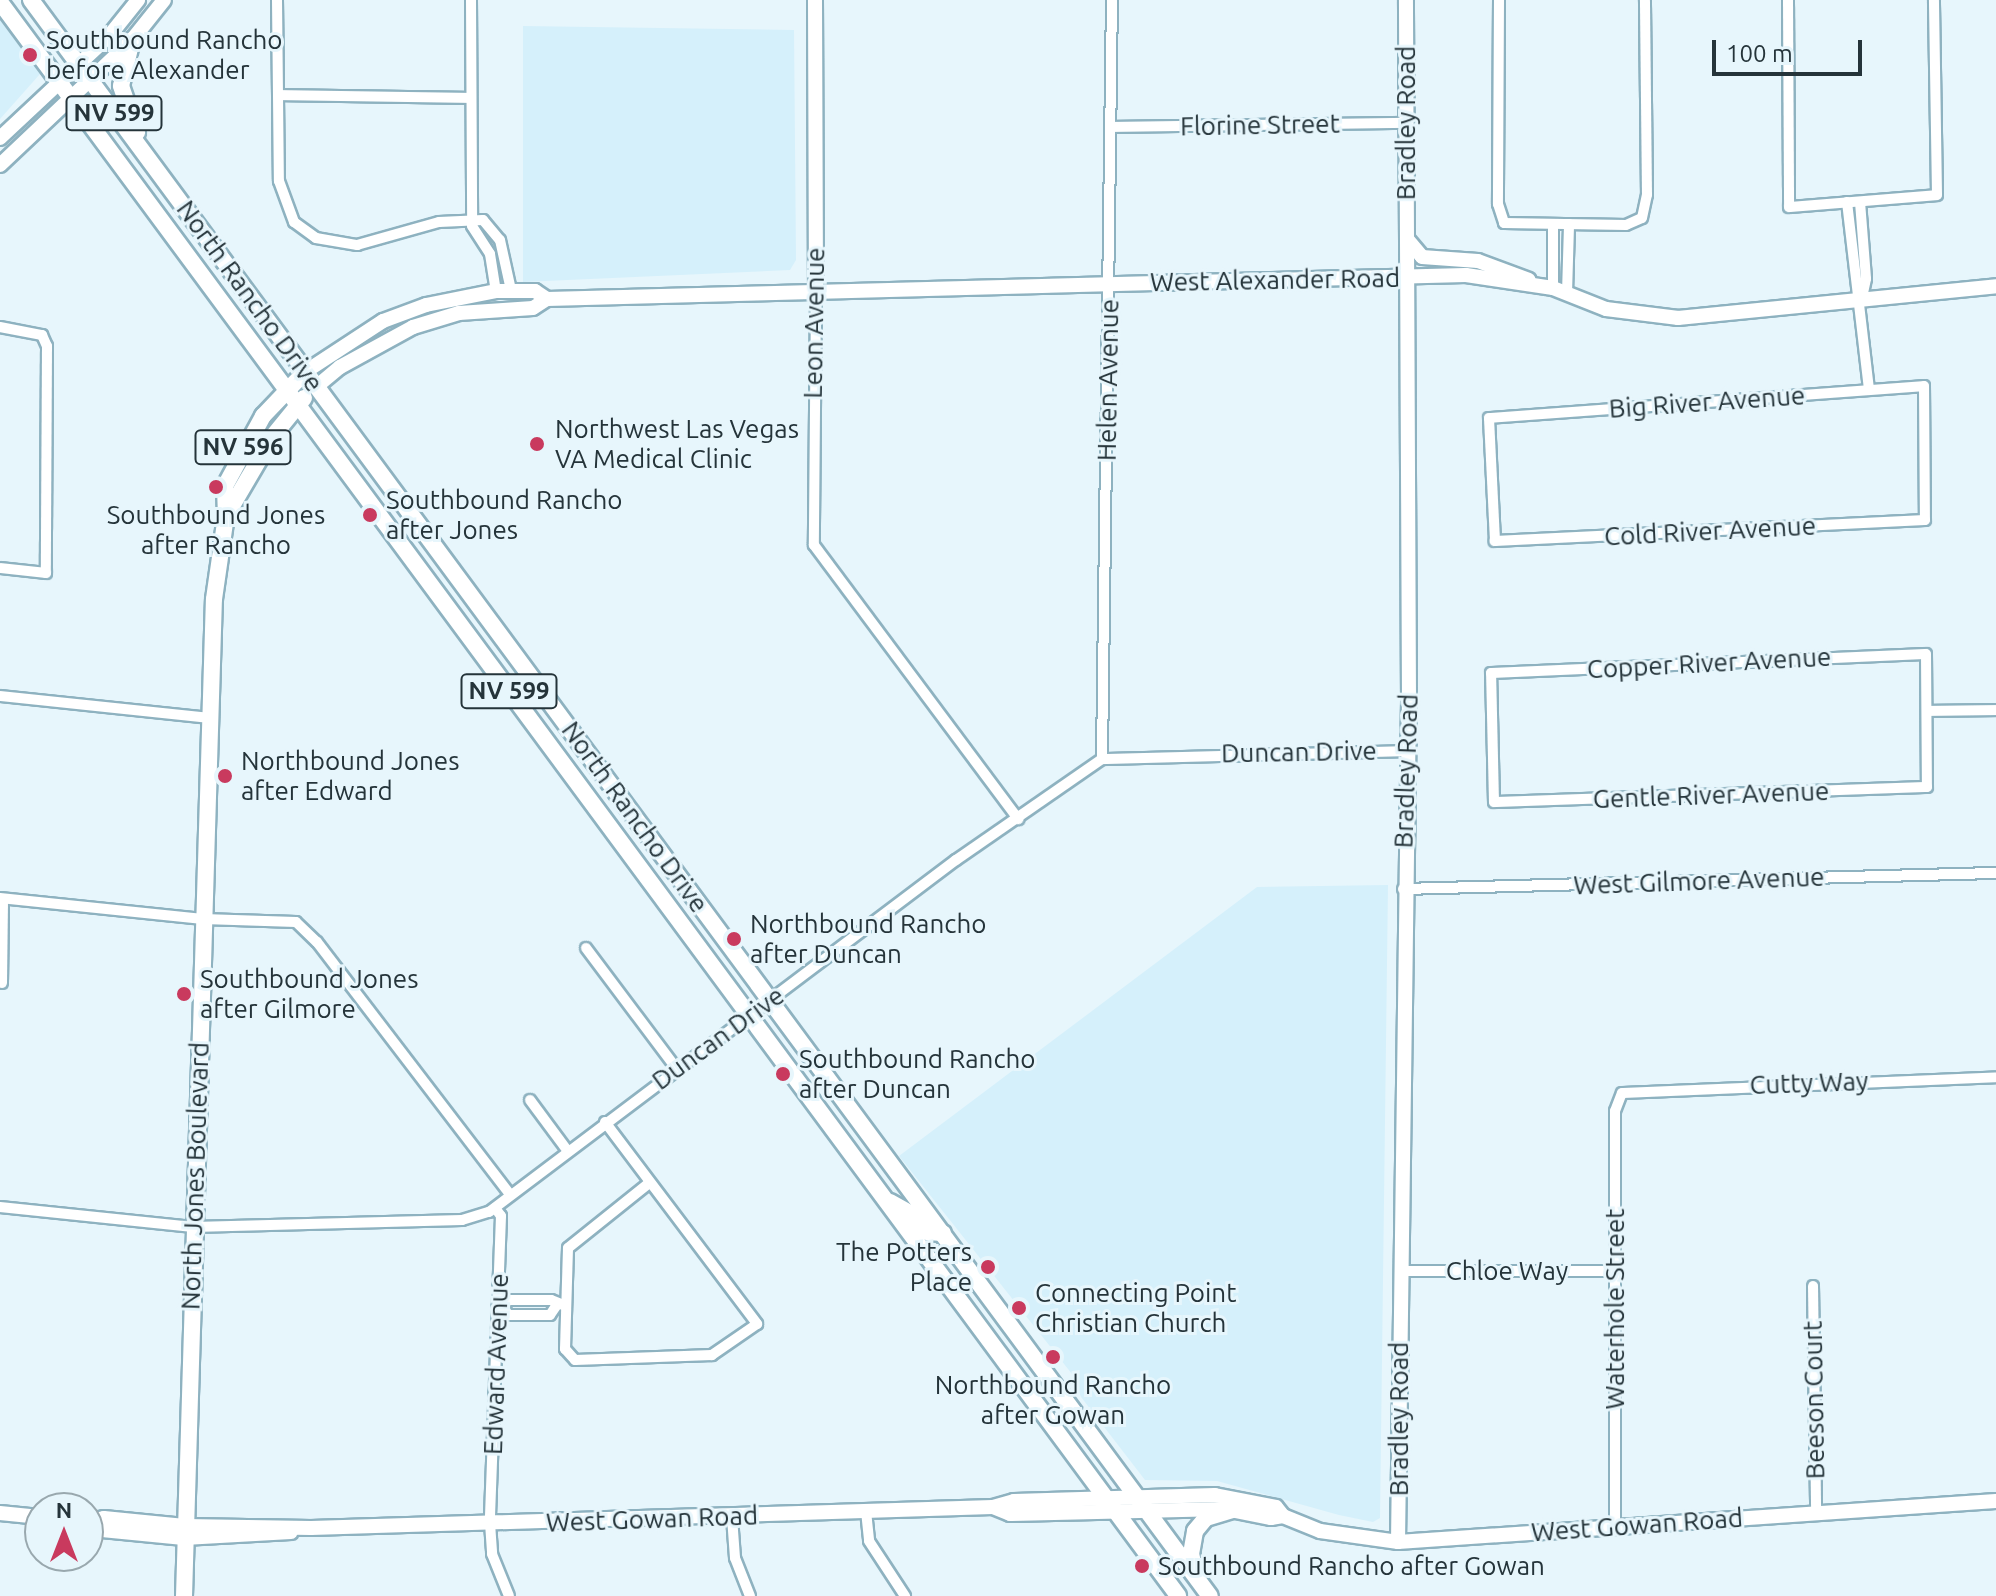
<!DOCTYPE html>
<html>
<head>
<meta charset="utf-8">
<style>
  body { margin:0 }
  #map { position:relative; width:1996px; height:1596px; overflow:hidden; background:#e7f6fc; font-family:Ubuntu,sans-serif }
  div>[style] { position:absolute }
  .built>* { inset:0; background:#d5f0fb }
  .roads { filter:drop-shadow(2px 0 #8eb2c0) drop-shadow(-2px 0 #8eb2c0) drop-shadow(0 2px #8eb2c0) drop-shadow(0 -2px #8eb2c0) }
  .street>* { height:10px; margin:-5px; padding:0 5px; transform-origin:5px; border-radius:5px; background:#fff }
  .secondary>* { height:14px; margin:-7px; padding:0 7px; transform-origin:7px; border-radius:7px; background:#fff }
  .primary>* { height:16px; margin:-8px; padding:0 8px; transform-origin:8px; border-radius:8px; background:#fff }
  .dots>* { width:22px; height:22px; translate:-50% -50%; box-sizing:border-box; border:4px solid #e7f6fc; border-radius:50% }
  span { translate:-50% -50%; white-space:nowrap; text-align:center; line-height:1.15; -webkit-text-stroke:6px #e7f6fc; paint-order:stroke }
  .shield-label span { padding:2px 6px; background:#e7f6fc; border:2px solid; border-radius:6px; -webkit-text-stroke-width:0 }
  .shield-label { font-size:24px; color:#25343a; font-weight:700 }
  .poi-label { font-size:26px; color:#25343a }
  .left { translate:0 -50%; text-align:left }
  .right { translate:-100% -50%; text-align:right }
  .street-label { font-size:26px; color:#25343a }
  .north { position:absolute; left:24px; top:1492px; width:80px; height:80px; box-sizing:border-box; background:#e7f6fc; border:2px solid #99a8ae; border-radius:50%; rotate:0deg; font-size:22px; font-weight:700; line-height:32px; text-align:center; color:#25343a }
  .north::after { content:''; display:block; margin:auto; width:28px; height:36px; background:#c93a5e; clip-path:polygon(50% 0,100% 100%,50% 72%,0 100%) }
  .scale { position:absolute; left:1712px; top:40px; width:150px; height:36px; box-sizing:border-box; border:4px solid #25343a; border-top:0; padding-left:10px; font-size:24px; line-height:28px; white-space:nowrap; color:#25343a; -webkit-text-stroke:6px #e7f6fc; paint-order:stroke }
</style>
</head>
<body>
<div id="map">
  <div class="built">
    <div style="clip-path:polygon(0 20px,40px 74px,0 119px)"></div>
    <div style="clip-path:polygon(523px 26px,794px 30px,796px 260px,790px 270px,523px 282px)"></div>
    <div style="clip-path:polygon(1388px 885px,1380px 1518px,1373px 1522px,1339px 1515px,1217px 1481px,1145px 1480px,1081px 1397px,1072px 1374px,899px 1156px,1257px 887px)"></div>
  </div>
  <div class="roads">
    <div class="street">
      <div style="left:277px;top:0;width:181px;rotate:89.4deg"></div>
      <div style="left:279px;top:181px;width:44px;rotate:69.9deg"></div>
      <div style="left:294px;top:222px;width:27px;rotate:36deg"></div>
      <div style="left:316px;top:238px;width:42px;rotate:9.7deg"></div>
      <div style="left:357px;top:245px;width:85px;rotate:-15.7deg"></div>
      <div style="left:439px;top:222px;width:44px;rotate:-2.6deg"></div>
      <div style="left:483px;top:220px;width:26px;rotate:50deg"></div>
      <div style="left:500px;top:240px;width:51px;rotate:77.6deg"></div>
      <div style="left:471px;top:0;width:226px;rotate:89.7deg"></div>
      <div style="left:472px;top:226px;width:33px;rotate:57deg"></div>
      <div style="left:490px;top:254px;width:37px;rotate:81deg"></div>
      <div style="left:1499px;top:0;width:204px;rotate:90.3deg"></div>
      <div style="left:1498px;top:204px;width:20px;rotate:72deg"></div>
      <div style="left:1504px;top:223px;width:122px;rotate:0.9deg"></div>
      <div style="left:1626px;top:225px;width:17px;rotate:-24deg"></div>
      <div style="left:1642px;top:218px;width:24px;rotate:-78deg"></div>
      <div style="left:1647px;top:195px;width:195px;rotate:-90.6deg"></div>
      <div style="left:1788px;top:0;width:207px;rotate:89.7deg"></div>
      <div style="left:1789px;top:207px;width:148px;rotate:-4.6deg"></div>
      <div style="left:1937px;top:195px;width:195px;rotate:-90.9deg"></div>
      <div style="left:279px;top:95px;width:191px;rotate:0.9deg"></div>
      <div style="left:1113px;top:127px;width:293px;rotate:-0.8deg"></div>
      <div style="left:1847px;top:202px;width:189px;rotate:83.3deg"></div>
      <div style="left:1860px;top:202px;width:77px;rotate:85.5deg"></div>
      <div style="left:1866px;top:279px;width:19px;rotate:102deg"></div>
      <div style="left:1553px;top:288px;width:64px;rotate:-90deg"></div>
      <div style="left:1567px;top:293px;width:69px;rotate:-88.3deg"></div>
      <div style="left:816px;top:295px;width:250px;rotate:90.5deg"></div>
      <div style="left:814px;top:545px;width:342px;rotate:53.3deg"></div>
      <div style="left:0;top:327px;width:43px;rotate:10.8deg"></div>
      <div style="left:42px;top:335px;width:12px;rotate:66deg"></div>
      <div style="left:47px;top:346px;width:227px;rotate:90.3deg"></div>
      <div style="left:46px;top:573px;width:46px;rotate:-173.8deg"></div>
      <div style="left:1924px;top:386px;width:134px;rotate:89.6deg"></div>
      <div style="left:1925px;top:520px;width:431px;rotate:177.2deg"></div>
      <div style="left:1495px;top:541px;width:123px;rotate:-92.8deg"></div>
      <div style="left:1489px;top:418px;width:436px;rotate:-4.2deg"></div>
      <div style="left:1926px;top:654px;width:133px;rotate:89.6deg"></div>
      <div style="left:1927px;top:787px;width:433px;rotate:178deg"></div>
      <div style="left:1494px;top:802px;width:129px;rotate:-91.3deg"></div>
      <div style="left:1491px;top:673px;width:435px;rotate:-2.5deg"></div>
      <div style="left:0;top:696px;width:211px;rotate:6deg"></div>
      <div style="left:1927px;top:711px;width:69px;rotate:-0.8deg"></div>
      <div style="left:1102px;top:759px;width:759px;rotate:-89.25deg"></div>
      <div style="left:1403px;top:889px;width:593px;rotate:-1.55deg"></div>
      <div style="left:0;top:898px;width:204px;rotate:5.9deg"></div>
      <div style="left:203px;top:919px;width:93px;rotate:1.8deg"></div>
      <div style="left:296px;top:922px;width:29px;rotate:44deg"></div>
      <div style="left:317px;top:942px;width:317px;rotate:52.6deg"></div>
      <div style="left:586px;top:948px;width:150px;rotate:53.1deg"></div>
      <div style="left:2px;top:983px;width:84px;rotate:-89.3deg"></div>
      <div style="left:530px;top:1100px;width:62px;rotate:53.5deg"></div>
      <div style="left:605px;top:1122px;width:253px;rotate:53deg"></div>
      <div style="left:757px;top:1324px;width:55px;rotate:145.4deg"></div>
      <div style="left:712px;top:1355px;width:137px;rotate:177.9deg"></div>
      <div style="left:575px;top:1360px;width:15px;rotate:-132deg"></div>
      <div style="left:565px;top:1349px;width:101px;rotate:-88.3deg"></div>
      <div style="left:568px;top:1248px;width:104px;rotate:-38.7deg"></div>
      <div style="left:0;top:1207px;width:194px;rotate:5.9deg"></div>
      <div style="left:193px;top:1227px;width:269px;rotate:-1.5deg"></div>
      <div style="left:462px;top:1220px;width:28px;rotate:-17deg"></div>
      <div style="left:489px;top:1212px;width:585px;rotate:-37.01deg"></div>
      <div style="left:956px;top:860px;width:178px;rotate:-34.7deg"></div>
      <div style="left:1102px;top:759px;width:303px;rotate:-1.5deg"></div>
      <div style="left:495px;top:1208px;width:10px;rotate:53deg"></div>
      <div style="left:501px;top:1216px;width:307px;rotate:92.1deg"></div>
      <div style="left:490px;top:1523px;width:31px;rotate:86deg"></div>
      <div style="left:492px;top:1554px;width:45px;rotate:68deg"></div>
      <div style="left:1400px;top:1271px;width:214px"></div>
      <div style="left:1813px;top:1286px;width:227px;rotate:89.2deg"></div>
      <div style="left:498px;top:1306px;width:13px;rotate:-27deg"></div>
      <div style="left:510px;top:1300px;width:41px"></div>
      <div style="left:551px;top:1300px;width:16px;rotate:22deg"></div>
      <div style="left:503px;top:1306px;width:10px;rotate:61deg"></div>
      <div style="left:508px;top:1315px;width:42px"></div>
      <div style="left:550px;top:1315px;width:11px;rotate:-56deg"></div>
      <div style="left:866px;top:1511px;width:30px;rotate:84deg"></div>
      <div style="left:869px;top:1541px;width:66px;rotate:56.8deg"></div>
      <div style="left:732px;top:1517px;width:41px;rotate:85.8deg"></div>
      <div style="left:735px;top:1558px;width:41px;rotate:68.5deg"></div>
      <div style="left:1615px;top:1527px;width:416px;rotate:-90deg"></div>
      <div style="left:1615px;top:1111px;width:19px;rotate:-69deg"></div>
      <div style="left:1622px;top:1093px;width:374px;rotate:-2.4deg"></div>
    </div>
    <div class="secondary">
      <div style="left:815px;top:0;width:295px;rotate:89.8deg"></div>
      <div style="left:0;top:138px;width:151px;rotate:-43.1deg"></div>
      <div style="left:110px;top:35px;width:45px;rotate:-51.3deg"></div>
      <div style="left:0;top:165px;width:182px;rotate:-43.4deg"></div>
      <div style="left:132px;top:40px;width:51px;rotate:-51.3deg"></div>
      <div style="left:1407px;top:239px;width:23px;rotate:50deg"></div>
      <div style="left:1422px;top:257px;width:56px;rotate:4.1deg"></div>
      <div style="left:1478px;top:261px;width:54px;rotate:20.4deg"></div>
      <div style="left:305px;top:372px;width:93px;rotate:-33.2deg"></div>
      <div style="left:383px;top:321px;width:46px;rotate:-20.4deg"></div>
      <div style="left:426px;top:305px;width:71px;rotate:-11.3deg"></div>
      <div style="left:496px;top:291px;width:39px"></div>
      <div style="left:535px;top:291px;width:14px;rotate:34deg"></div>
      <div style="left:316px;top:387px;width:31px;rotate:-40deg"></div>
      <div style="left:340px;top:367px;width:83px;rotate:-28.7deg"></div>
      <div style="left:413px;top:327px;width:48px;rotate:-16.9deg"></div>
      <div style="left:459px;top:313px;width:74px;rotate:-3.9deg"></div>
      <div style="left:533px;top:308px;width:17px;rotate:-33deg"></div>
      <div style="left:547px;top:299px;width:919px;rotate:-1.5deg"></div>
      <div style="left:1466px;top:275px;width:88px;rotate:8.5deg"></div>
      <div style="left:1553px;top:288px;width:57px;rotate:21.6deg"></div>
      <div style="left:1606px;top:309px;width:73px;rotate:7.1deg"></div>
      <div style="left:1678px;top:318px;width:320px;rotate:-5.7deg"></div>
      <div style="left:993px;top:1507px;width:22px;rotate:-16deg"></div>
      <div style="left:1014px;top:1501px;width:201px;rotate:-1.7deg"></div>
      <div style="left:1215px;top:1495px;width:62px;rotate:11.1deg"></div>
      <div style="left:1276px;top:1507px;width:11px;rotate:52deg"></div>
      <div style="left:1283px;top:1516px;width:40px;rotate:22deg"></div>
      <div style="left:1320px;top:1531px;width:79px;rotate:8deg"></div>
      <div style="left:1398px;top:1542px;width:599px;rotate:-3.92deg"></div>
      <div style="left:0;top:1513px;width:40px;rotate:5.7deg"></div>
      <div style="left:88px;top:1522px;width:16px;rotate:-14deg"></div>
      <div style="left:104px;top:1518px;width:81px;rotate:5.6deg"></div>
      <div style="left:185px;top:1526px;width:126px;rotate:0.9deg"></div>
      <div style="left:311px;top:1528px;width:682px;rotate:-1.76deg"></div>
      <div style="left:993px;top:1507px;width:18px;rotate:22deg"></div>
      <div style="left:1010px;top:1514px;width:215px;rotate:-1.3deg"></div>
      <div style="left:1225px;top:1509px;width:47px;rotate:11.1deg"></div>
      <div style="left:1271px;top:1518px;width:12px;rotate:-9deg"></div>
      <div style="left:90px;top:1522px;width:14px;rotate:34deg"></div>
      <div style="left:102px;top:1530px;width:82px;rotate:5.6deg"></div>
      <div style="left:184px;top:1538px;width:107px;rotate:-3.2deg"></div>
      <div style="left:1398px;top:1542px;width:844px;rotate:-89.25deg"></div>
      <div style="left:1409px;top:698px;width:698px;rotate:-90.25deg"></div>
    </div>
    <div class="primary">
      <div style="left:31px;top:0;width:1984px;rotate:53.55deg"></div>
      <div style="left:0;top:2px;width:1982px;rotate:53.53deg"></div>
      <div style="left:132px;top:40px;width:47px;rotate:103.4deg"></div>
      <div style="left:121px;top:86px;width:49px;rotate:70.8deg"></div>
      <div style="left:226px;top:516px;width:93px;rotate:-59.6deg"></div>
      <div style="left:273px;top:436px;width:49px;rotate:-50.8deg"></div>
      <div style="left:890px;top:1202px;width:23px;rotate:29deg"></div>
      <div style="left:910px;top:1213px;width:25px;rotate:48deg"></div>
      <div style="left:927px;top:1232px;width:16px;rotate:4deg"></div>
      <div style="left:1196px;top:1574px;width:21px;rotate:-104deg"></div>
      <div style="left:1191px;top:1554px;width:23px;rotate:-80deg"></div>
      <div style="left:1195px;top:1531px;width:17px;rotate:-50deg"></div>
      <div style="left:1206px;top:1518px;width:28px;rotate:-17deg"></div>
      <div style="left:184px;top:1596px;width:997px;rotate:-88.28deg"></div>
      <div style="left:214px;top:599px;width:84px;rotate:-81.8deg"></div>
      <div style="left:226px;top:516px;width:30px;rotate:-92deg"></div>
      <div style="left:225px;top:486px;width:80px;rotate:-61.5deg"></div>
      <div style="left:263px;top:416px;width:61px;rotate:-46.3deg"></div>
    </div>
  </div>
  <div class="dots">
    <div style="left:30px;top:55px;background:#c93a5e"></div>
    <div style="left:537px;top:444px;background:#c93a5e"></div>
    <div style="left:216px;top:487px;background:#c93a5e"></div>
    <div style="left:370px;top:515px;background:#c93a5e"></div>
    <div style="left:225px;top:776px;background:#c93a5e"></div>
    <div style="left:734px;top:939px;background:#c93a5e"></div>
    <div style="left:184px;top:994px;background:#c93a5e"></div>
    <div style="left:783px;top:1074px;background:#c93a5e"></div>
    <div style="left:988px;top:1267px;background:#c93a5e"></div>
    <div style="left:1019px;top:1308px;background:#c93a5e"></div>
    <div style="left:1053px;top:1357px;background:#c93a5e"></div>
    <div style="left:1142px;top:1566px;background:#c93a5e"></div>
  </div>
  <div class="shield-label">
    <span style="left:114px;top:113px">NV 599</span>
    <span style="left:243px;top:447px">NV 596</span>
    <span style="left:509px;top:691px">NV 599</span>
  </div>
  <div class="poi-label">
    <span class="left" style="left:46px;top:55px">Southbound Rancho<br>before Alexander</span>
    <span class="left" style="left:555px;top:444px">Northwest Las Vegas<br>VA Medical Clinic</span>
    <span class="left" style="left:386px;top:515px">Southbound Rancho<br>after Jones</span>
    <span style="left:216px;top:530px">Southbound Jones<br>after Rancho</span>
    <span class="left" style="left:241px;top:776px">Northbound Jones<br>after Edward</span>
    <span class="left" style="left:750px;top:939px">Northbound Rancho<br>after Duncan</span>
    <span class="left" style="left:200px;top:994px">Southbound Jones<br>after Gilmore</span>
    <span class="left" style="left:799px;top:1074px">Southbound Rancho<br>after Duncan</span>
    <span class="right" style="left:972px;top:1267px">The Potters<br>Place</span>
    <span class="left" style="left:1035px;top:1308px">Connecting Point<br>Christian Church</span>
    <span style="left:1053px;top:1400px">Northbound Rancho<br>after Gowan</span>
    <span class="left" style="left:1158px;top:1566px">Southbound Rancho after Gowan</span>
  </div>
  <div class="street-label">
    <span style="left:1406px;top:123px;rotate:-90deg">Bradley Road</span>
    <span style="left:1260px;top:125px;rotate:-1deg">Florine Street</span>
    <span style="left:1275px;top:280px;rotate:-1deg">West Alexander Road</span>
    <span style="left:250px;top:296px;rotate:54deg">North Rancho Drive</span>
    <span style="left:814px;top:323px;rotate:-89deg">Leon Avenue</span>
    <span style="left:1108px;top:380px;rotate:-89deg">Helen Avenue</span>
    <span style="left:1707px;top:402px;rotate:-4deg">Big River Avenue</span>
    <span style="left:1710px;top:531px;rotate:-3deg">Cold River Avenue</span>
    <span style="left:1709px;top:663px;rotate:-3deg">Copper River Avenue</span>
    <span style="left:1299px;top:752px;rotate:-1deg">Duncan Drive</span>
    <span style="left:1406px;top:771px;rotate:-88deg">Bradley Road</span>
    <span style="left:1711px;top:795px;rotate:-2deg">Gentle River Avenue</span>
    <span style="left:635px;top:817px;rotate:54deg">North Rancho Drive</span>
    <span style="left:1699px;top:881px;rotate:-2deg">West Gilmore Avenue</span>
    <span style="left:718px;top:1038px;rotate:-36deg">Duncan Drive</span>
    <span style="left:1809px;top:1083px;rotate:-2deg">Cutty Way</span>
    <span style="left:195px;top:1176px;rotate:-88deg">North Jones Boulevard</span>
    <span style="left:1507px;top:1271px">Chloe Way</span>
    <span style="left:1615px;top:1309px;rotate:-90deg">Waterhole Street</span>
    <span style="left:496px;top:1364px;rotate:-88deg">Edward Avenue</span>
    <span style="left:1814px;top:1400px;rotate:-91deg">Beeson Court</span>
    <span style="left:1399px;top:1419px;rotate:-90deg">Bradley Road</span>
    <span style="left:652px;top:1519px;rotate:-2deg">West Gowan Road</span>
    <span style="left:1637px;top:1525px;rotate:-4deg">West Gowan Road</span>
  </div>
  <div class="north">N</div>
  <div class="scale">100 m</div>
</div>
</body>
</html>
